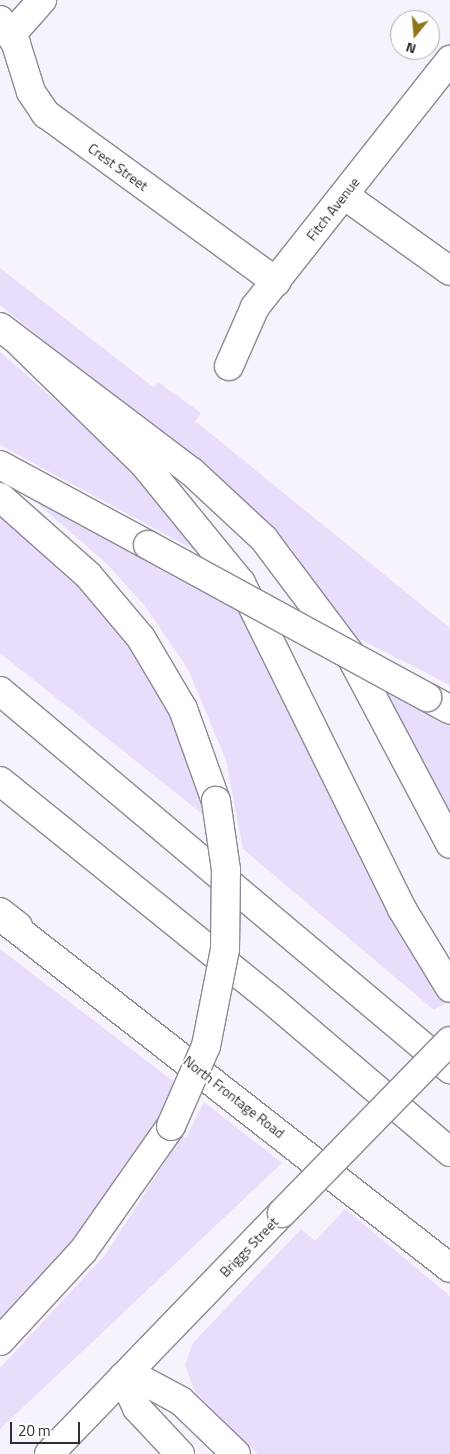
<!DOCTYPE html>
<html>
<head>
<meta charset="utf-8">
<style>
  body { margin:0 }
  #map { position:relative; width:450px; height:1454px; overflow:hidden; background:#f6f3fc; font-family:"Titillium Web",sans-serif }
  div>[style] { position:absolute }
  .green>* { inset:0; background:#e8ddfa }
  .roads { filter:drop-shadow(1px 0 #8d8a93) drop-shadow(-1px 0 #8d8a93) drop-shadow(0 1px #8d8a93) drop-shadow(0 -1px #8d8a93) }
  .minor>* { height:28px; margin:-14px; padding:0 14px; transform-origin:14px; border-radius:14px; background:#fff }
  .major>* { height:28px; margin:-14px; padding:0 14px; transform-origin:14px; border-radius:14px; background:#fff }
  .highway>* { height:28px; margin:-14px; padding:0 14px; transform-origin:14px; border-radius:14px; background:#fff }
  .bridges { filter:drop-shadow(1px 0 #8d8a93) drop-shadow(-1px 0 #8d8a93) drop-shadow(0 1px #8d8a93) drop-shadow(0 -1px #8d8a93) }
  .major-bridge>* { height:28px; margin:-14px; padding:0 14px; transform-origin:14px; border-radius:14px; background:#fff }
  .highway-bridge>* { height:28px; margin:-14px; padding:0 14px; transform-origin:14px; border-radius:14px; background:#fff }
  span { translate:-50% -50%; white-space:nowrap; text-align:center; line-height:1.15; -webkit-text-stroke:4px #fff; paint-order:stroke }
  .street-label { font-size:14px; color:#2f2e32 }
  .north { position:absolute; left:390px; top:10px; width:50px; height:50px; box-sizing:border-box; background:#fff; border:1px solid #acabad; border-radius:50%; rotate:197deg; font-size:14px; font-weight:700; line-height:20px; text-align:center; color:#2f2e32 }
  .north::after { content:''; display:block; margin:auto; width:18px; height:22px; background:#8f761b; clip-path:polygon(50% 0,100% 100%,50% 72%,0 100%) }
  .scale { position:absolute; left:10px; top:1422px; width:70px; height:22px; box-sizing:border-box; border:2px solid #2f2e32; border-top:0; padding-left:6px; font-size:15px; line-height:18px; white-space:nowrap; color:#2f2e32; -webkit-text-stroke:4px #fff; paint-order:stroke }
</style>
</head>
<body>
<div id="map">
  <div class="green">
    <div style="clip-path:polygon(0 268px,153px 387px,158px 382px,201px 413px,195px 421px,450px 628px,450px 685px,348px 633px,291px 548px,234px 495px,0 305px)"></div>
    <div style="clip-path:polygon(0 352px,138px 473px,211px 559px,0 445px)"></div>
    <div style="clip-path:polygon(38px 498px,250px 614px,446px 1003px,434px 1010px,243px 849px,226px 760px,188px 669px,145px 606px,107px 564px,35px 501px)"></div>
    <div style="clip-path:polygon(0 515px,68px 574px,120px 630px,168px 701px,205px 816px,0 653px)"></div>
    <div style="clip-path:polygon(384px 687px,450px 719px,450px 816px)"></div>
    <div style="clip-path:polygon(0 949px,178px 1085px,162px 1118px,92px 1221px,0 1323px)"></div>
    <div style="clip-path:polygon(204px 1102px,282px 1163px,0 1429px,0 1368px,106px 1254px,182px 1135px,186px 1138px)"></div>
    <div style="clip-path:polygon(345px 1209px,450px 1296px,450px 1454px,258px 1454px,195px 1392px,185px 1365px,193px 1343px,301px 1229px,315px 1241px)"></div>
  </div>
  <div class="roads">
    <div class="minor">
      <div style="left:0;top:20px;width:29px;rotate:56deg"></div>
      <div style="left:16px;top:44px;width:50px;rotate:72.6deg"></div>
      <div style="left:31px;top:92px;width:27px;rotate:56deg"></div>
      <div style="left:46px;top:114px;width:285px;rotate:36.1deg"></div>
      <div style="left:11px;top:35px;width:47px;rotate:-48.5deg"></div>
      <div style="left:344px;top:195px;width:130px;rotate:35.6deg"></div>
      <div style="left:229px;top:366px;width:64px;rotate:-66.2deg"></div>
      <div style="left:255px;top:307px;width:315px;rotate:-51.7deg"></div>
    </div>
    <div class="major">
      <div style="left:0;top:327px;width:241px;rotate:37.1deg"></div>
      <div style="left:192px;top:472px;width:98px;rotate:42.9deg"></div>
      <div style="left:264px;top:539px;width:140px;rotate:53.1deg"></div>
      <div style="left:348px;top:651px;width:218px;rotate:62.1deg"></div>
      <div style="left:0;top:916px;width:571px;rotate:38.03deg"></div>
      <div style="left:49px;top:1454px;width:335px;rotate:-46deg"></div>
      <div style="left:180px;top:1454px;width:63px;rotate:-133.1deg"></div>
      <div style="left:137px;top:1408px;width:34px;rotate:-114deg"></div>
      <div style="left:123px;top:1377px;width:19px;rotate:9deg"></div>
      <div style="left:142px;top:1380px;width:44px;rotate:28.3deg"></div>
      <div style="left:181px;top:1401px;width:76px;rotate:43.9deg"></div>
    </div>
    <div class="highway">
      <div style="left:20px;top:343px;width:173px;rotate:44.3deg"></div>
      <div style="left:144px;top:464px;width:154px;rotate:50.8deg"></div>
      <div style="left:241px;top:583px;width:364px;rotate:63.7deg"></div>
      <div style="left:402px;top:909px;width:92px;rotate:58.7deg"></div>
      <div style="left:0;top:465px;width:168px;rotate:28.4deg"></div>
      <div style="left:0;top:497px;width:118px;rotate:41.6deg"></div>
      <div style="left:88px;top:575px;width:82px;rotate:49.9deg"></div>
      <div style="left:141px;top:638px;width:82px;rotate:59.4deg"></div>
      <div style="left:183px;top:709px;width:98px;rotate:70.3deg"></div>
      <div style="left:0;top:691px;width:588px;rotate:40.03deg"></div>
      <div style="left:427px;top:697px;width:26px;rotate:29deg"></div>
      <div style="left:0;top:781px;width:353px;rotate:38.9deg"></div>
      <div style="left:275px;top:1003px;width:230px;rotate:40.4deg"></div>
      <div style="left:0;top:912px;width:23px;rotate:38deg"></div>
      <div style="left:0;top:1341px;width:122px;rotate:-47.3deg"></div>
      <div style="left:83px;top:1251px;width:153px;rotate:-54.9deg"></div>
    </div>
  </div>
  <div class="bridges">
    <div class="major-bridge">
      <div style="left:282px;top:1213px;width:240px;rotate:-45.7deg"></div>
    </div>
    <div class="highway-bridge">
      <div style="left:148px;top:545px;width:318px;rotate:28.6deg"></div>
      <div style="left:171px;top:1126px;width:87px;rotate:-66.4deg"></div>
      <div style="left:206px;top:1046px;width:99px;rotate:-78.9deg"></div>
      <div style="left:225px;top:949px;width:79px;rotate:-89.3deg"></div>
      <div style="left:226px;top:870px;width:70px;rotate:-98.2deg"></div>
    </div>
  </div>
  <div class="street-label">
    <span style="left:118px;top:167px;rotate:36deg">Crest Street</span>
    <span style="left:333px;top:209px;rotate:-52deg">Fitch Avenue</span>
    <span style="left:234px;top:1097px;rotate:38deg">North Frontage Road</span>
    <span style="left:249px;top:1247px;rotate:-46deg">Briggs Street</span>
  </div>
  <div class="north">N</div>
  <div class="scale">20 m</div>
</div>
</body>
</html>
